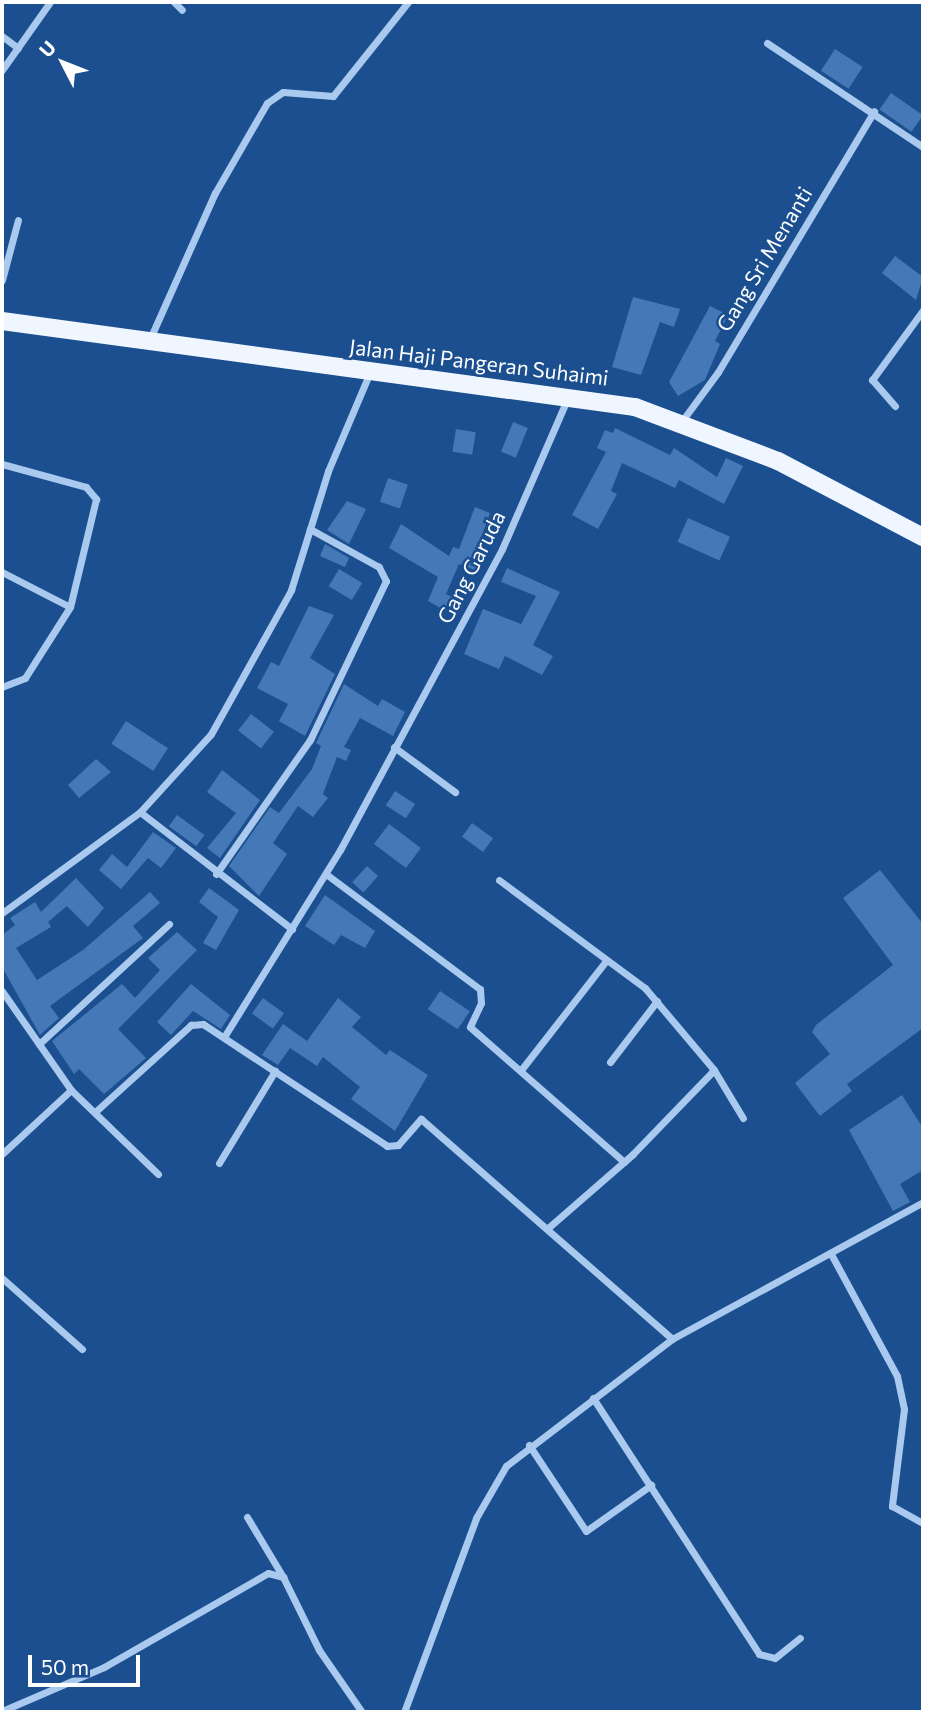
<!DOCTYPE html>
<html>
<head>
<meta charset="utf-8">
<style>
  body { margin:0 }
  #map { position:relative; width:925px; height:1714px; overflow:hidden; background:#1b4f8f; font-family:Commissioner,sans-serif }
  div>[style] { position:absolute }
  .building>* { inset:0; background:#4478b7; transform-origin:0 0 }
  .street>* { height:7px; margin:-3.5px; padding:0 3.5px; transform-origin:3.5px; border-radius:3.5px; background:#a9c9ee }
  .primary>* { height:18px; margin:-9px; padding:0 9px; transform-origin:9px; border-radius:9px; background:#f0f6ff }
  span { translate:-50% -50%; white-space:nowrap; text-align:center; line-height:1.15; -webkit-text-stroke:5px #1b4f8f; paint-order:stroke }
  .street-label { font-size:21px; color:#fff }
  .frame { position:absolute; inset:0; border:4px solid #fff; pointer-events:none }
  .north { position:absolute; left:28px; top:28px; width:70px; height:70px; -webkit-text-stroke:5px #1b4f8f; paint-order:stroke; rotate:312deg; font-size:19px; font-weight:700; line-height:28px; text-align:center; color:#fff }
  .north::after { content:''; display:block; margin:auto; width:24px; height:32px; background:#fff; clip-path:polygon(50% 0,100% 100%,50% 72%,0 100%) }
  .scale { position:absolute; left:28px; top:1655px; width:112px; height:32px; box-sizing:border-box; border:4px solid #fff; border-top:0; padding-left:9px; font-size:21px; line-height:24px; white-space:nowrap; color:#fff; -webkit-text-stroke:5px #1b4f8f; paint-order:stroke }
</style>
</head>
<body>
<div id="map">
  <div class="building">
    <div style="left:835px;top:49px;width:33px;height:26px;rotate:33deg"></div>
    <div style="left:891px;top:93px;width:39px;height:20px;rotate:35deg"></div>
    <div style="clip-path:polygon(895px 256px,923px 277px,916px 300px,882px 273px)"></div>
    <div style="clip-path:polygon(633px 297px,680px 309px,674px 327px,660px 322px,641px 375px,612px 367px)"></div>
    <div style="clip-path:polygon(710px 306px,728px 315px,715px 341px,720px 344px,705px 380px,678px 396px,669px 382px)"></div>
    <div style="left:513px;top:422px;width:16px;height:32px;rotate:22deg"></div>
    <div style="clip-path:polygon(615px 428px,670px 455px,674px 448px,717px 477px,726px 458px,743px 466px,724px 504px,679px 480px,675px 488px,622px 463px,611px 491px,617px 494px,598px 529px,572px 515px,606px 452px,597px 448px,605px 430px,613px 433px)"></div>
    <div style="left:456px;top:429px;width:20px;height:23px;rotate:9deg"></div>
    <div style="left:388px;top:478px;width:21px;height:25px;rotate:19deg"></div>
    <div style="clip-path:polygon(347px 501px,366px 509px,349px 544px,327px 530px)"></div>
    <div style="clip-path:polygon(475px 507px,490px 513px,475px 555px,485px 558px,480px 572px,459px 564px,446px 594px,463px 603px,456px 617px,428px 601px,438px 577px,389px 548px,401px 524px,449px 556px,453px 547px,459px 549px)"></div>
    <div style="left:688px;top:518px;width:46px;height:26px;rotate:24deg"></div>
    <div style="clip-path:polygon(325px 544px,349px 558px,345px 567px,320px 556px)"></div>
    <div style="clip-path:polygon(507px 568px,560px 592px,533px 645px,553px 656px,542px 675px,505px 656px,499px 669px,464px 654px,483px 609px,521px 624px,536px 596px,501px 582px)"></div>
    <div style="left:339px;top:569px;width:27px;height:20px;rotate:31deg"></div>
    <div style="clip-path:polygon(309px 606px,334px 615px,310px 658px,335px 674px,305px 736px,279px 721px,288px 704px,257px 688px,271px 662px,279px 666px)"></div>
    <div style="clip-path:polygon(344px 684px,378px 706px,382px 699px,405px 712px,393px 736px,360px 718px,344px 747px,351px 750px,346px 761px,337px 757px,323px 794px,328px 798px,313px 817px,298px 806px,273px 843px,287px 854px,259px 896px,229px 866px,270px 807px,279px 813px,312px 769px,321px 746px,316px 743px)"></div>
    <div style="left:251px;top:714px;width:29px;height:21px;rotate:38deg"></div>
    <div style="left:126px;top:721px;width:50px;height:27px;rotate:33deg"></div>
    <div style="clip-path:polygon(96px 759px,111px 772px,79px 798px,68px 785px)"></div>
    <div style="clip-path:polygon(222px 770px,260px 800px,220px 858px,207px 848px,236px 813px,207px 792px)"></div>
    <div style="left:395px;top:791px;width:24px;height:17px;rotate:33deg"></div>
    <div style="left:177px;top:815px;width:34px;height:14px;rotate:36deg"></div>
    <div style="left:472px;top:823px;width:26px;height:17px;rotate:36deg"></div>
    <div style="left:389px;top:824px;width:40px;height:25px;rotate:37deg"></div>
    <div style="clip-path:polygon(153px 832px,176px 848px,161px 868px,148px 858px,121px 889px,99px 870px,112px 854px,127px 867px)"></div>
    <div style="left:367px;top:866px;width:15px;height:22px;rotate:42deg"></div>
    <div style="clip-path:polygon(880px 870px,923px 924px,923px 1028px,847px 1084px,852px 1091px,820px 1116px,795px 1083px,830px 1054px,812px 1032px,816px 1025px,893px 965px,843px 898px)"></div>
    <div style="clip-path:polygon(76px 878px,104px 908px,88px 927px,67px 906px,48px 922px,51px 927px,16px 948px,37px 980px,83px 950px,150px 892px,160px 903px,133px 926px,143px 938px,50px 1006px,59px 1018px,40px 1035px,2px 967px,2px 935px,15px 925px,10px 918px,35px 902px,41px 912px)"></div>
    <div style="clip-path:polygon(209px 888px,239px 910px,216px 950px,203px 943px,218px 917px,199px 902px)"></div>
    <div style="clip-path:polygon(325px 895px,375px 931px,365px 948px,341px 935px,334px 945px,305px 926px)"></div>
    <div style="clip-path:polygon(177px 932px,197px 950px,118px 1029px,146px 1058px,104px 1094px,79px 1069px,74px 1074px,52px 1041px,122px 984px,135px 998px,160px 970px,148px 958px)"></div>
    <div style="clip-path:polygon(191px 984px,230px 1015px,221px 1029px,193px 1011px,171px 1035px,157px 1022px)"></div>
    <div style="left:440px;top:991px;width:36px;height:22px;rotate:34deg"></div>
    <div style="left:263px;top:998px;width:26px;height:19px;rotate:36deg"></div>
    <div style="clip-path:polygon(338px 998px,361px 1017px,352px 1027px,386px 1055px,390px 1050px,428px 1075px,395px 1131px,351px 1099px,360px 1087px,323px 1057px,317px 1066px,290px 1048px,278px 1065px,262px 1055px,283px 1024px,307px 1041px)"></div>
    <div style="clip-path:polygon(902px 1095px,923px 1128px,923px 1170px,900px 1184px,910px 1202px,893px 1211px,849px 1130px)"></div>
  </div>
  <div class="street">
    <div style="left:174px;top:2px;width:11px;rotate:45deg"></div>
    <div style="left:2px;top:36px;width:20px;rotate:37deg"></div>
    <div style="left:767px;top:43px;width:187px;rotate:33.7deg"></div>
    <div style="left:2px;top:70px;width:83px;rotate:-54.8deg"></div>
    <div style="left:2px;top:280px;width:62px;rotate:-75.1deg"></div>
    <div style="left:149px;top:341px;width:162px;rotate:-66deg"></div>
    <div style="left:215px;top:193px;width:104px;rotate:-60deg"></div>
    <div style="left:267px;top:103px;width:19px;rotate:-35deg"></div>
    <div style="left:283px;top:92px;width:50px;rotate:4.6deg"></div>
    <div style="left:333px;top:96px;width:120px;rotate:-51.4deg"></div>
    <div style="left:895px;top:406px;width:35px;rotate:-131deg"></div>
    <div style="left:872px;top:380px;width:87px;rotate:-53.9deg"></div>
    <div style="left:682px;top:421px;width:61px;rotate:-53.7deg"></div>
    <div style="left:718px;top:372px;width:304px;rotate:-59.1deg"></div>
    <div style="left:2px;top:464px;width:87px;rotate:15.3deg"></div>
    <div style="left:86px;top:487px;width:16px;rotate:50deg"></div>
    <div style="left:96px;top:499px;width:111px;rotate:103.5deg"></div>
    <div style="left:70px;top:607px;width:84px;rotate:122.4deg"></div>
    <div style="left:25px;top:678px;width:25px;rotate:159deg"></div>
    <div style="left:2px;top:572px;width:76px;rotate:27.2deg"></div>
    <div style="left:394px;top:747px;width:76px;rotate:36.4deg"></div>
    <div style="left:140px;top:812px;width:192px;rotate:37.6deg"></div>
    <div style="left:216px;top:874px;width:164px;rotate:-55deg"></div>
    <div style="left:310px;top:740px;width:176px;rotate:-64.5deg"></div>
    <div style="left:386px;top:581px;width:16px;rotate:-117deg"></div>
    <div style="left:379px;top:567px;width:79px;rotate:-151.2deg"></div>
    <div style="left:326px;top:874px;width:192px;rotate:36.8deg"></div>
    <div style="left:480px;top:989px;width:14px;rotate:86deg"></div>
    <div style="left:481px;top:1003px;width:26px;rotate:115deg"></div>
    <div style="left:470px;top:1027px;width:205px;rotate:41.2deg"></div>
    <div style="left:499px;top:880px;width:182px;rotate:36.5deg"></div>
    <div style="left:645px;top:988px;width:107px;rotate:49.9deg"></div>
    <div style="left:714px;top:1070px;width:117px;rotate:134deg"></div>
    <div style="left:633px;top:1154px;width:111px;rotate:139deg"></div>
    <div style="left:2px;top:913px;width:171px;rotate:-36.2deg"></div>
    <div style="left:140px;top:812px;width:105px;rotate:-47.7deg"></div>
    <div style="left:211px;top:734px;width:165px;rotate:-60.9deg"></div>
    <div style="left:291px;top:590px;width:125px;rotate:-72.7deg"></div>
    <div style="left:328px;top:471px;width:108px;rotate:-67deg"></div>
    <div style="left:2px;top:991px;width:121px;rotate:55.1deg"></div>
    <div style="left:71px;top:1090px;width:94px;rotate:137.2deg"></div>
    <div style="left:224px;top:1037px;width:220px;rotate:-58.2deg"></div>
    <div style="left:340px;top:850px;width:342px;rotate:-61.7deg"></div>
    <div style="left:502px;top:549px;width:166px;rotate:-66.5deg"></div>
    <div style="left:39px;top:1044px;width:177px;rotate:-42.7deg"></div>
    <div style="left:610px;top:1062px;width:77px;rotate:-52.4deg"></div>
    <div style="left:521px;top:1070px;width:138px;rotate:-52.1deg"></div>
    <div style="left:714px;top:1070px;width:56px;rotate:58.9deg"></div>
    <div style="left:71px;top:1090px;width:121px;rotate:44deg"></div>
    <div style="left:95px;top:1112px;width:130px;rotate:-42.2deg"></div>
    <div style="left:191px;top:1025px;width:12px;rotate:-5deg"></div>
    <div style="left:203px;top:1024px;width:221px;rotate:33.5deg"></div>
    <div style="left:387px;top:1146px;width:11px;rotate:-5deg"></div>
    <div style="left:398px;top:1145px;width:35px;rotate:-49deg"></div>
    <div style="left:421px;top:1119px;width:334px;rotate:41.2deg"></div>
    <div style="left:219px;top:1163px;width:108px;rotate:-58.7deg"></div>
    <div style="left:831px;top:1254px;width:139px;rotate:61.6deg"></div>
    <div style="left:897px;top:1376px;width:34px;rotate:78deg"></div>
    <div style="left:904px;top:1409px;width:98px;rotate:97.1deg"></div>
    <div style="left:892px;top:1506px;width:35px;rotate:29deg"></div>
    <div style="left:2px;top:1278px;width:107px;rotate:41.6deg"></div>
    <div style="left:593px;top:1398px;width:305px;rotate:57deg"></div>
    <div style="left:759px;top:1654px;width:16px;rotate:14deg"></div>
    <div style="left:775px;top:1658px;width:32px;rotate:-39deg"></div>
    <div style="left:529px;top:1445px;width:103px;rotate:56.5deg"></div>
    <div style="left:586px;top:1531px;width:80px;rotate:-35.3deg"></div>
    <div style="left:247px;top:1517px;width:70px;rotate:59deg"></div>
    <div style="left:2px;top:1711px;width:111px;rotate:-23.3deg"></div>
    <div style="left:104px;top:1667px;width:189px;rotate:-29.8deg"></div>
    <div style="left:268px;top:1573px;width:16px;rotate:15deg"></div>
    <div style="left:283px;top:1577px;width:81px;rotate:63.7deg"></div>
    <div style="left:319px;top:1650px;width:75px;rotate:55.3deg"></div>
    <div style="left:404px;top:1712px;width:207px;rotate:-69.6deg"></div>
    <div style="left:476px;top:1518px;width:60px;rotate:-60deg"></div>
    <div style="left:506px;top:1466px;width:209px;rotate:-37.4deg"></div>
    <div style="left:672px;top:1339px;width:286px;rotate:-28.6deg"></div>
  </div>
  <div class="primary">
    <div style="left:2px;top:321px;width:639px;rotate:7.74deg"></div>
    <div style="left:635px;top:407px;width:153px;rotate:20.7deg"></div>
    <div style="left:778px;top:461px;width:164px;rotate:27.7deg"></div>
  </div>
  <div class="street-label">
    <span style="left:764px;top:259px;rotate:-59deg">Gang Sri Menanti</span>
    <span style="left:479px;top:362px;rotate:7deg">Jalan Haji Pangeran Suhaimi</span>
    <span style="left:471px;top:567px;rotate:-63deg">Gang Garuda</span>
  </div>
  <div class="frame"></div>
  <div class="north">U</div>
  <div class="scale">50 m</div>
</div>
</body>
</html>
